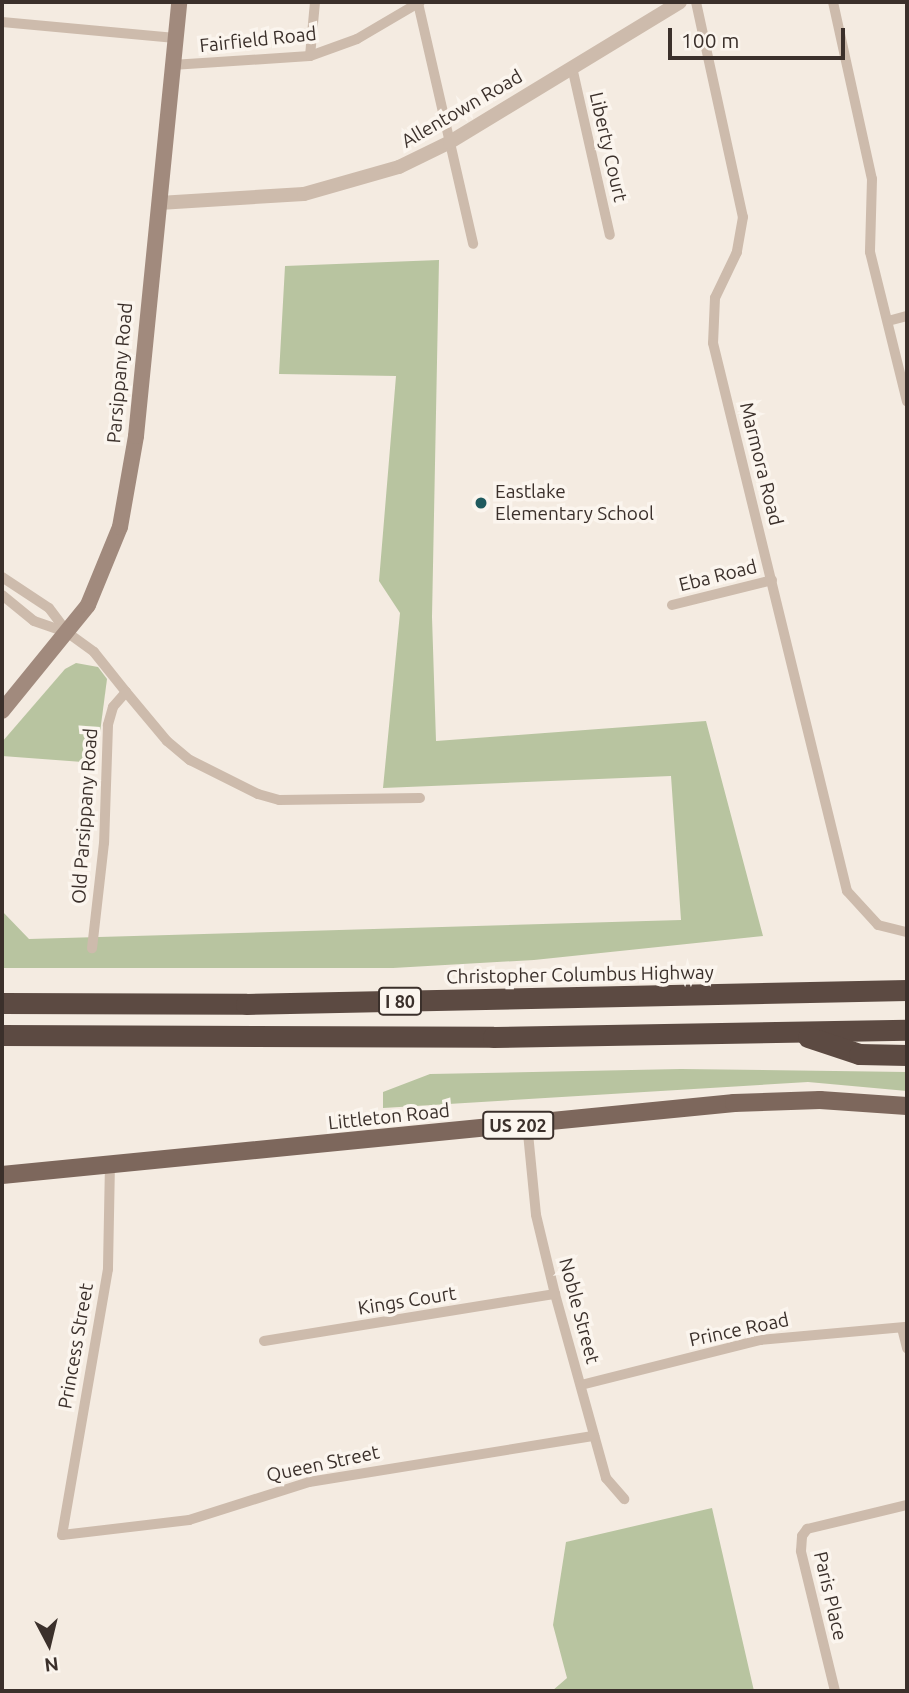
<!DOCTYPE html>
<html>
<head>
<meta charset="utf-8">
<style>
  body { margin:0 }
  #map { position:relative; width:909px; height:1693px; overflow:hidden; background:#f4ebe1; font-family:Ubuntu,sans-serif }
  div>[style] { position:absolute }
  .green>* { inset:0; background:#b8c4a0 }
  .minor>* { height:10px; margin:-5px; padding:0 5px; transform-origin:5px; border-radius:5px; background:#cdbbac }
  .tertiary>* { height:14px; margin:-7px; padding:0 7px; transform-origin:7px; border-radius:7px; background:#cdbbac }
  .secondary>* { height:16px; margin:-8px; padding:0 8px; transform-origin:8px; border-radius:8px; background:#a18a7d }
  .primary>* { height:18px; margin:-9px; padding:0 9px; transform-origin:9px; border-radius:9px; background:#7d675c }
  .motorway>* { height:21px; margin:-10.5px; padding:0 10.5px; transform-origin:10.5px; border-radius:10.5px; background:#5c4a42 }
  .dots>* { width:19px; height:19px; translate:-50% -50%; box-sizing:border-box; border:4px solid #fbf5ee; border-radius:50% }
  span { translate:-50% -50%; white-space:nowrap; text-align:center; line-height:1.15; -webkit-text-stroke:7px #fbf5ee; paint-order:stroke }
  .shield-label span { padding:2px 5px; background:#fbf5ee; border:2px solid; border-radius:5px; -webkit-text-stroke-width:0 }
  .shield-label { font-size:18px; color:#3b302b; font-weight:700 }
  .street-label { font-size:19px; color:#3b302b }
  .poi-label { font-size:19px; color:#3b302b }
  .left { translate:0 -50%; text-align:left }
  .frame { position:absolute; inset:0; border:4px solid #3b302b; pointer-events:none }
  .north { position:absolute; left:14px; top:1609px; width:70px; height:70px; -webkit-text-stroke:5px #fbf5ee; paint-order:stroke; rotate:173deg; font-size:19px; font-weight:700; line-height:28px; text-align:center; color:#3b302b }
  .north::after { content:''; display:block; margin:auto; width:24px; height:32px; background:#3b302b; clip-path:polygon(50% 0,100% 100%,50% 72%,0 100%) }
  .scale { position:absolute; left:668px; top:28px; width:177px; height:32px; box-sizing:border-box; border:4px solid #3b302b; border-top:0; padding-left:9px; font-size:21px; line-height:24px; white-space:nowrap; color:#3b302b; -webkit-text-stroke:5px #fbf5ee; paint-order:stroke }
</style>
</head>
<body>
<div id="map">
  <div class="green">
    <div style="clip-path:polygon(439px 260px,432px 617px,436px 741px,706px 721px,763px 936px,534px 960px,393px 968px,2px 968px,2px 911px,29px 939px,681px 920px,671px 776px,383px 788px,400px 613px,379px 581px,396px 376px,279px 374px,285px 266px)"></div>
    <div style="clip-path:polygon(76px 663px,98px 667px,107px 679px,96px 763px,2px 756px,2px 742px,65px 669px)"></div>
    <div style="clip-path:polygon(681px 1069px,907px 1072px,907px 1091px,808px 1082px,383px 1108px,383px 1092px,430px 1074px)"></div>
    <div style="clip-path:polygon(712px 1508px,754px 1691px,552px 1691px,567px 1678px,553px 1625px,566px 1542px)"></div>
  </div>
  <div class="minor">
    <div style="left:696px;top:2px;width:220px;rotate:77.7deg"></div>
    <div style="left:743px;top:217px;width:36px;rotate:100deg"></div>
    <div style="left:737px;top:252px;width:51px;rotate:115.6deg"></div>
    <div style="left:715px;top:298px;width:45px;rotate:92.5deg"></div>
    <div style="left:713px;top:343px;width:564px;rotate:76.26deg"></div>
    <div style="left:847px;top:891px;width:46px;rotate:47.6deg"></div>
    <div style="left:878px;top:925px;width:30px;rotate:14deg"></div>
    <div style="left:833px;top:2px;width:181px;rotate:77.6deg"></div>
    <div style="left:872px;top:179px;width:73px;rotate:91.6deg"></div>
    <div style="left:870px;top:252px;width:154px;rotate:76.1deg"></div>
    <div style="left:418px;top:3px;width:247px;rotate:77.1deg"></div>
    <div style="left:2px;top:22px;width:174px;rotate:5.3deg"></div>
    <div style="left:310px;top:56px;width:54px;rotate:-84.7deg"></div>
    <div style="left:172px;top:65px;width:138px;rotate:-3.7deg"></div>
    <div style="left:310px;top:56px;width:50px;rotate:-19.9deg"></div>
    <div style="left:357px;top:39px;width:73px;rotate:-30.4deg"></div>
    <div style="left:572px;top:67px;width:172px;rotate:77.3deg"></div>
    <div style="left:888px;top:321px;width:20px;rotate:-15deg"></div>
    <div style="left:2px;top:577px;width:56px;rotate:33.4deg"></div>
    <div style="left:49px;top:608px;width:31px;rotate:53deg"></div>
    <div style="left:2px;top:595px;width:41px;rotate:39.1deg"></div>
    <div style="left:34px;top:621px;width:36px;rotate:19deg"></div>
    <div style="left:68px;top:633px;width:32px;rotate:36deg"></div>
    <div style="left:94px;top:652px;width:51px;rotate:51.3deg"></div>
    <div style="left:126px;top:692px;width:20px;rotate:131deg"></div>
    <div style="left:113px;top:707px;width:19px;rotate:106deg"></div>
    <div style="left:108px;top:725px;width:118px;rotate:91.9deg"></div>
    <div style="left:104px;top:843px;width:106px;rotate:96.5deg"></div>
    <div style="left:672px;top:605px;width:103px;rotate:-14deg"></div>
    <div style="left:126px;top:692px;width:64px;rotate:50.1deg"></div>
    <div style="left:167px;top:741px;width:30px;rotate:40deg"></div>
    <div style="left:190px;top:760px;width:76px;rotate:26.6deg"></div>
    <div style="left:258px;top:794px;width:22px;rotate:16deg"></div>
    <div style="left:279px;top:800px;width:141px;rotate:-0.8deg"></div>
    <div style="left:527px;top:1123px;width:92px;rotate:84.4deg"></div>
    <div style="left:536px;top:1215px;width:81px;rotate:76.5deg"></div>
    <div style="left:555px;top:1294px;width:191px;rotate:74.5deg"></div>
    <div style="left:606px;top:1478px;width:28px;rotate:49deg"></div>
    <div style="left:110px;top:1163px;width:106px;rotate:91.1deg"></div>
    <div style="left:108px;top:1269px;width:270px;rotate:99.8deg"></div>
    <div style="left:62px;top:1535px;width:128px;rotate:-6.7deg"></div>
    <div style="left:189px;top:1520px;width:126px;rotate:-17.6deg"></div>
    <div style="left:309px;top:1482px;width:289px;rotate:-9.2deg"></div>
    <div style="left:902px;top:1328px;width:21px;rotate:76deg"></div>
    <div style="left:264px;top:1341px;width:295px;rotate:-9.2deg"></div>
    <div style="left:581px;top:1385px;width:185px;rotate:-14.1deg"></div>
    <div style="left:760px;top:1340px;width:148px;rotate:-5.1deg"></div>
    <div style="left:835px;top:1691px;width:144px;rotate:-103.7deg"></div>
    <div style="left:801px;top:1551px;width:15px;rotate:-86deg"></div>
    <div style="left:802px;top:1536px;width:9px;rotate:-54deg"></div>
    <div style="left:807px;top:1529px;width:103px;rotate:-13.5deg"></div>
  </div>
  <div class="tertiary">
    <div style="left:159px;top:203px;width:145px;rotate:-3.6deg"></div>
    <div style="left:304px;top:194px;width:99px;rotate:-15.9deg"></div>
    <div style="left:399px;top:167px;width:57px;rotate:-26.1deg"></div>
    <div style="left:450px;top:142px;width:269px;rotate:-31.3deg"></div>
  </div>
  <div class="secondary">
    <div style="left:2px;top:711px;width:136px;rotate:-50.9deg"></div>
    <div style="left:88px;top:605px;width:84px;rotate:-67.7deg"></div>
    <div style="left:120px;top:527px;width:92px;rotate:-80deg"></div>
    <div style="left:136px;top:436px;width:436px;rotate:-84.3deg"></div>
  </div>
  <div class="primary">
    <div style="left:2px;top:1175px;width:736px;rotate:-5.62deg"></div>
    <div style="left:734px;top:1103px;width:86px;rotate:-2deg"></div>
    <div style="left:820px;top:1100px;width:87px;rotate:3.9deg"></div>
  </div>
  <div class="motorway">
    <div style="left:2px;top:1003px;width:244px;rotate:0.2deg"></div>
    <div style="left:246px;top:1004px;width:661px;rotate:-1.21deg"></div>
    <div style="left:2px;top:1035px;width:491px;rotate:0.2deg"></div>
    <div style="left:493px;top:1037px;width:414px;rotate:-1deg"></div>
    <div style="left:808px;top:1037px;width:54px;rotate:18.4deg"></div>
    <div style="left:859px;top:1054px;width:48px;rotate:1.2deg"></div>
  </div>
  <div class="dots">
    <div style="left:481px;top:503px;background:#1f5a5e"></div>
  </div>
  <div class="shield-label">
    <span style="left:400px;top:1001px">I 80</span>
    <span style="left:518px;top:1125px">US 202</span>
  </div>
  <div class="street-label">
    <span style="left:258px;top:40px;rotate:-6deg">Fairfield Road</span>
    <span style="left:462px;top:109px;rotate:-30deg">Allentown Road</span>
    <span style="left:608px;top:147px;rotate:77deg">Liberty Court</span>
    <span style="left:120px;top:373px;rotate:-85deg">Parsippany Road</span>
    <span style="left:761px;top:464px;rotate:76deg">Marmora Road</span>
    <span style="left:718px;top:576px;rotate:-14deg">Eba Road</span>
    <span style="left:85px;top:816px;rotate:-86deg">Old Parsippany Road</span>
    <span style="left:580px;top:975px;rotate:-1deg">Christopher Columbus Highway</span>
    <span style="left:389px;top:1117px;rotate:-6deg">Littleton Road</span>
    <span style="left:407px;top:1301px;rotate:-9deg">Kings Court</span>
    <span style="left:579px;top:1311px;rotate:75deg">Noble Street</span>
    <span style="left:739px;top:1330px;rotate:-12deg">Prince Road</span>
    <span style="left:76px;top:1346px;rotate:-80deg">Princess Street</span>
    <span style="left:323px;top:1464px;rotate:-12deg">Queen Street</span>
    <span style="left:830px;top:1596px;rotate:77deg">Paris Place</span>
  </div>
  <div class="poi-label">
    <span class="left" style="left:495px;top:503px">Eastlake<br>Elementary School</span>
  </div>
  <div class="frame"></div>
  <div class="north">N</div>
  <div class="scale">100 m</div>
</div>
</body>
</html>
